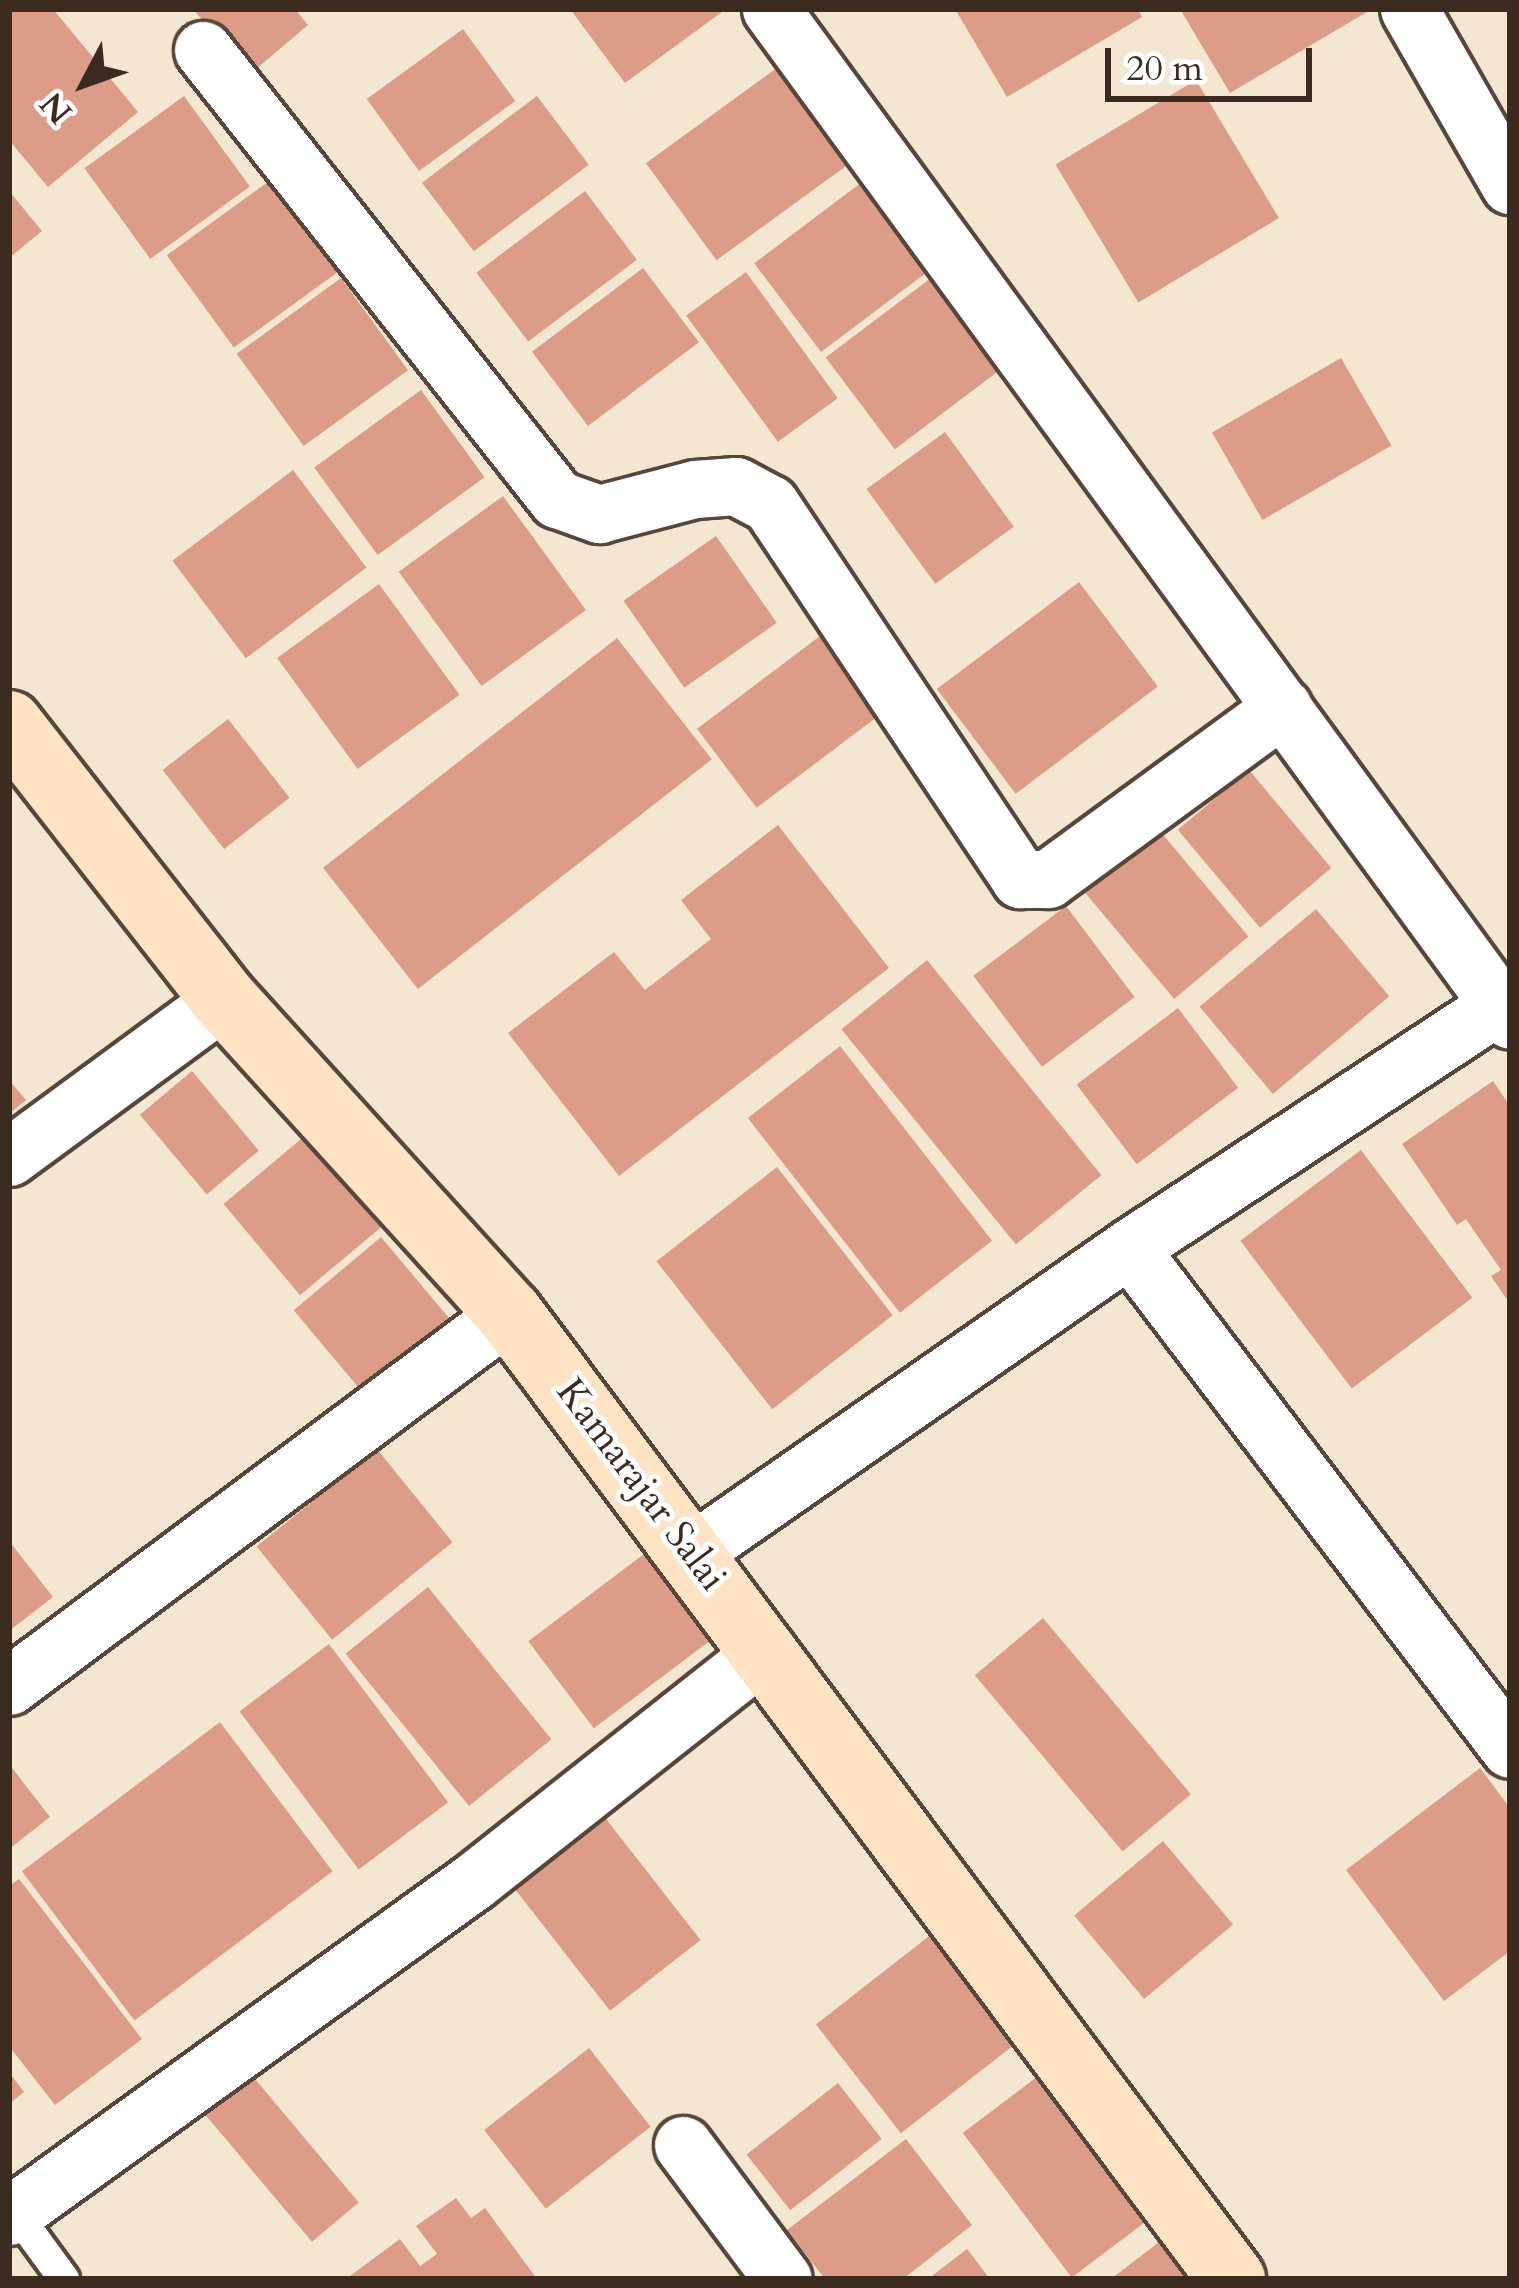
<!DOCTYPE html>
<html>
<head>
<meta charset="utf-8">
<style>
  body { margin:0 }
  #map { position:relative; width:1519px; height:2288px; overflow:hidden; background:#f4e7d1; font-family:Cardo,serif }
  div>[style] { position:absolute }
  .building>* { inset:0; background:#dd9c87; transform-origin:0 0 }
  .roads { filter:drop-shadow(3px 0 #574639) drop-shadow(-3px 0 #574639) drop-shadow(0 3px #574639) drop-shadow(0 -3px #574639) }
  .lane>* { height:30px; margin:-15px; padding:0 15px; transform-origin:15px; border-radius:15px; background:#fff }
  .street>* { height:57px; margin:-28.5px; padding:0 28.5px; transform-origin:28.5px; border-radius:28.5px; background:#fff }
  .secondary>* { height:66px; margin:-33px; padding:0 33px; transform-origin:33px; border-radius:33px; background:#fee4c5 }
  span { translate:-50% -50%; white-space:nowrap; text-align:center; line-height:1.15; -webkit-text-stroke:10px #fff; paint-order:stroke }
  .street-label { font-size:39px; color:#3b2a1e }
  .frame { position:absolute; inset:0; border:12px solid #3b2a1e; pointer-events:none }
  .north { position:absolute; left:24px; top:24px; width:120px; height:120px; -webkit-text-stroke:9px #fff; paint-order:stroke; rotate:229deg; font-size:33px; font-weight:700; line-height:48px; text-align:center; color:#3b2a1e }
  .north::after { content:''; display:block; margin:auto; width:42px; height:54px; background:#3b2a1e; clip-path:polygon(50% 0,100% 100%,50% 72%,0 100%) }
  .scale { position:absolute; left:1105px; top:48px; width:207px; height:54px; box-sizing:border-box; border:6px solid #3b2a1e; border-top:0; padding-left:15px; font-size:36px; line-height:42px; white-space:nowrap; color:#3b2a1e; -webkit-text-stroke:9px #fff; paint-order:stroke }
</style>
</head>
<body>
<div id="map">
  <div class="building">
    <div style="clip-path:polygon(9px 9px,53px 9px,138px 112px,48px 187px,9px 140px)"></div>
    <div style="clip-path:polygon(193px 9px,295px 9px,308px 25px,249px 75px)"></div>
    <div style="clip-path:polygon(570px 9px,726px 9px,625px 83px)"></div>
    <div style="clip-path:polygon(955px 9px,1138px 9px,1142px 17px,1007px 97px)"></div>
    <div style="clip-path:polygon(1180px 9px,1372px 9px,1230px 93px)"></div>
    <div style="left:463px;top:29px;width:89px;height:119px;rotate:54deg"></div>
    <div style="left:781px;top:65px;width:120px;height:167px;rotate:54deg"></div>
    <div style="left:1196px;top:80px;width:161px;height:164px;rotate:59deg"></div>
    <div style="left:184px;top:96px;width:112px;height:123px;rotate:54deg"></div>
    <div style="left:537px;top:96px;width:86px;height:144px;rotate:53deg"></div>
    <div style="left:874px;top:173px;width:111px;height:150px;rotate:53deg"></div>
    <div style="left:276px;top:176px;width:114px;height:135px;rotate:54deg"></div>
    <div style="clip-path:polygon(9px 191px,42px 231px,9px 258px)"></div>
    <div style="left:585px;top:191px;width:86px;height:136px;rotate:53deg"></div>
    <div style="left:643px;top:268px;width:93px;height:139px;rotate:53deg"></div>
    <div style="left:746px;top:272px;width:156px;height:74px;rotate:54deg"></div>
    <div style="left:935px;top:275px;width:115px;height:137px;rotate:53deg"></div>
    <div style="left:341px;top:278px;width:114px;height:129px;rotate:54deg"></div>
    <div style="left:1341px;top:358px;width:101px;height:149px;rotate:60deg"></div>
    <div style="left:421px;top:390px;width:108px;height:132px;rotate:54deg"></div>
    <div style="left:945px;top:432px;width:117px;height:97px;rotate:54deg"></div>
    <div style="left:293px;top:470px;width:122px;height:151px;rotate:53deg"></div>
    <div style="left:503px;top:496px;width:141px;height:129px;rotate:54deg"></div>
    <div style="left:716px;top:536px;width:106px;height:113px;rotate:55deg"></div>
    <div style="left:1079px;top:582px;width:131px;height:178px;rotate:53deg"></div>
    <div style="left:379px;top:584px;width:137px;height:126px;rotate:54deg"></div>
    <div style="left:824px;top:633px;width:99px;height:159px;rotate:53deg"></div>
    <div style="left:617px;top:638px;width:154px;height:373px;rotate:52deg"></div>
    <div style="left:228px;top:719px;width:100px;height:83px;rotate:52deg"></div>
    <div style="left:1249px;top:770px;width:128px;height:93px;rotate:50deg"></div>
    <div style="left:1154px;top:824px;width:147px;height:97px;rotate:50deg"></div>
    <div style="clip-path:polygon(778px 825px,889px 968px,619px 1176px,508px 1033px,614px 952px,645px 990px,711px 939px,681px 900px)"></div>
    <div style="left:1066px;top:906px;width:114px;height:116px;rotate:53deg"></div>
    <div style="left:1316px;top:909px;width:114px;height:152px;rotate:50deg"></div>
    <div style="left:927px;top:960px;width:277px;height:110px;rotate:51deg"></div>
    <div style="left:1178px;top:1008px;width:100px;height:127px;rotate:53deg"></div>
    <div style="left:840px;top:1046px;width:247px;height:117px;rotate:52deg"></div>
    <div style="left:192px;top:1071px;width:104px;height:68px;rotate:50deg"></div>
    <div style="clip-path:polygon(9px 1080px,26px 1100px,9px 1114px)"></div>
    <div style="clip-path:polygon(1493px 1081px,1510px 1106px,1510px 1304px,1491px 1276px,1501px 1270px,1466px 1219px,1457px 1225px,1402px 1144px)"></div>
    <div style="left:307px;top:1134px;width:119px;height:109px;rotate:50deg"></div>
    <div style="left:1361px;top:1150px;width:185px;height:151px;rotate:53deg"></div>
    <div style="left:777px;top:1167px;width:188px;height:153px;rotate:52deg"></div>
    <div style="left:381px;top:1237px;width:107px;height:114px;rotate:50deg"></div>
    <div style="left:377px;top:1449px;width:120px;height:155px;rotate:51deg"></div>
    <div style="clip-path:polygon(9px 1541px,53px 1597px,9px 1631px)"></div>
    <div style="left:648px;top:1551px;width:109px;height:150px;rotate:53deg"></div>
    <div style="left:428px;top:1587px;width:196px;height:106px;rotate:51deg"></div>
    <div style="left:1043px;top:1618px;width:230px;height:89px;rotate:50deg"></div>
    <div style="left:329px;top:1644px;width:198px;height:112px;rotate:53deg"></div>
    <div style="left:220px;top:1722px;width:187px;height:248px;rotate:53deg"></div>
    <div style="clip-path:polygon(9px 1764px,50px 1817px,9px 1849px)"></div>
    <div style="clip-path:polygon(1480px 1768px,1510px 1808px,1510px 1951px,1444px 2001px,1346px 1870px)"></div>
    <div style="left:599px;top:1810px;width:165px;height:115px;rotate:52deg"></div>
    <div style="left:1163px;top:1841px;width:109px;height:116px;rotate:50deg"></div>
    <div style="clip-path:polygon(19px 1879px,142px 2039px,55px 2105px,9px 2046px,9px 1886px)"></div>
    <div style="left:942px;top:1926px;width:138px;height:160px;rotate:52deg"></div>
    <div style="left:589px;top:2048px;width:100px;height:133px;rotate:52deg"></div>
    <div style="left:234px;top:2054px;width:194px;height:61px;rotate:50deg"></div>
    <div style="left:1049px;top:2068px;width:181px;height:108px;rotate:53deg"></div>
    <div style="clip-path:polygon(9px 2072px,24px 2092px,9px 2104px)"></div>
    <div style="left:838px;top:2083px;width:71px;height:116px;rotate:52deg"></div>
    <div style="clip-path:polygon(906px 2139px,972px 2225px,903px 2279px,825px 2279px,787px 2230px)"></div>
    <div style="clip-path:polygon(456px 2198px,471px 2218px,485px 2208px,537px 2279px,346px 2279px,400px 2239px,420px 2266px,437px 2254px,416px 2226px)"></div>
    <div style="clip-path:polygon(1163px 2239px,1194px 2279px,1111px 2279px)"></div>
    <div style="clip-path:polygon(967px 2249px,990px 2279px,928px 2279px)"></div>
  </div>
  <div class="roads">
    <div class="lane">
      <div style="left:15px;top:2212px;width:83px;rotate:53.8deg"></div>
    </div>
    <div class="street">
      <div style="left:771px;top:9px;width:1252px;rotate:53.83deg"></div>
      <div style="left:1409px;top:9px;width:203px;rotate:60.2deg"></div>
      <div style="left:203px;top:50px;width:572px;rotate:51.75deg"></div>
      <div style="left:557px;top:499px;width:45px;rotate:19.7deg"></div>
      <div style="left:599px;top:514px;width:99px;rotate:-14.6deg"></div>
      <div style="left:695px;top:489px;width:41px;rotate:-4.2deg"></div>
      <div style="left:736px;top:486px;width:38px;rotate:28deg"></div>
      <div style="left:770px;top:504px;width:451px;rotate:56.3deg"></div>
      <div style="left:1020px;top:879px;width:28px"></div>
      <div style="left:1048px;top:879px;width:291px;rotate:-36.2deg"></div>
      <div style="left:9px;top:1157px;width:267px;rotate:-36.3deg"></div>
      <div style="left:1129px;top:1248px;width:629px;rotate:52.75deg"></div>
      <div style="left:692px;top:1552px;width:532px;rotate:-34.82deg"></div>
      <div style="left:1129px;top:1248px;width:456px;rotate:-33.3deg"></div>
      <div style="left:9px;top:1686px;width:624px;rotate:-36.72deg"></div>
      <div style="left:683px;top:2145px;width:167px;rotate:53.3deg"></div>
      <div style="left:9px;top:2216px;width:573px;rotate:-35.77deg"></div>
      <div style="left:474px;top:1881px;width:373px;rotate:-38.3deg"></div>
    </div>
    <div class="secondary">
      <div style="left:9px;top:724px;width:349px;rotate:52deg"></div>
      <div style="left:224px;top:999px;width:424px;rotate:47.8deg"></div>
      <div style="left:509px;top:1313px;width:1207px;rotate:53.19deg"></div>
    </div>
  </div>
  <div class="street-label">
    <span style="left:641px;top:1485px;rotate:53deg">Kamarajar Salai</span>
  </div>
  <div class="frame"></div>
  <div class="north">N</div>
  <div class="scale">20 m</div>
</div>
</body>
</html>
